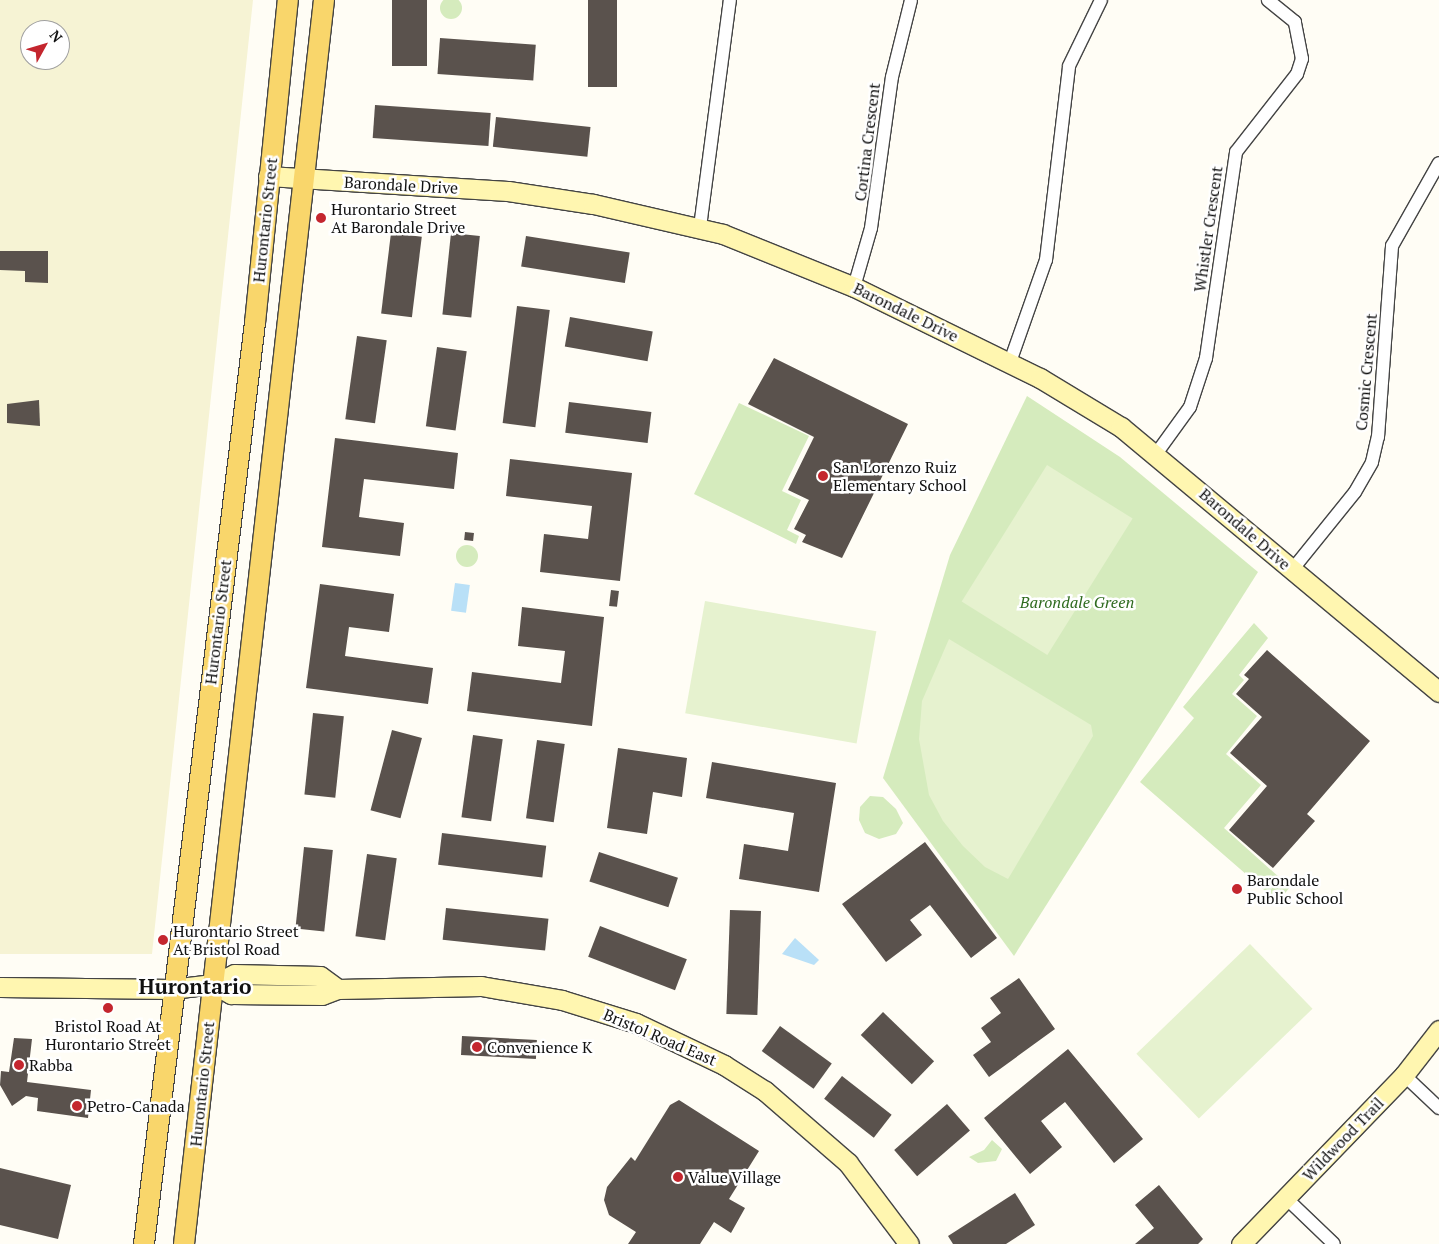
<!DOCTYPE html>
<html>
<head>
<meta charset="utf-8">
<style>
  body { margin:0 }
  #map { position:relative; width:1439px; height:1244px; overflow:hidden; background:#fffdf5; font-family:"PT Serif",serif }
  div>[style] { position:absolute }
  .farmland>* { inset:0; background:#f6f3d4 }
  .green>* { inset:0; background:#d5ebbd }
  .round { border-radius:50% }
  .pitch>* { inset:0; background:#e6f2cf; transform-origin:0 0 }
  .water>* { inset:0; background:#b9e0f7; transform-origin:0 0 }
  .building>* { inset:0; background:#5a524d; transform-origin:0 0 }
  .roads { filter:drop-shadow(1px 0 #444) drop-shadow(-1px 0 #444) drop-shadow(0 1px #444) drop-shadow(0 -1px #444) }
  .street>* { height:12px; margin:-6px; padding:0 6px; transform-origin:6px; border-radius:6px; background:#fff }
  .secondary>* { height:19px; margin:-9.5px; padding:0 9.5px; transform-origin:9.5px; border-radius:9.5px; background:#fff6b0 }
  .primary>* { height:20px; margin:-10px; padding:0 10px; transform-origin:10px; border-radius:10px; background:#f9d66b }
  .dots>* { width:14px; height:14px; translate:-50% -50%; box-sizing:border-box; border:2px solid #fff; border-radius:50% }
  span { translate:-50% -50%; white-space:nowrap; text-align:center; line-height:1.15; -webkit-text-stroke:5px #fff; paint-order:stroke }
  .street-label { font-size:16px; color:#111 }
  .poi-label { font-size:16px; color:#111 }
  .left { translate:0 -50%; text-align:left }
  .park-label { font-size:16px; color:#2f6b1f; font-style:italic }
  .district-label { font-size:21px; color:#111; font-weight:700 }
  .north { position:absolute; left:20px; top:20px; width:50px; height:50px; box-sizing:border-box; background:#fff; border:1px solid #a0a0a0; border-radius:50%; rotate:51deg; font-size:14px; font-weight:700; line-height:20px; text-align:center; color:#111 }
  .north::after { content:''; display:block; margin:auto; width:18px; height:22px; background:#c4262e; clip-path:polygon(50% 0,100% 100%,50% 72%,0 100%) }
</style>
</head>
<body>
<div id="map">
  <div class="farmland">
    <div style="clip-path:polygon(evenodd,0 0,253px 0,152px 954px,0 954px,0 0,30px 30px,60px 30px,60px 60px,30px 60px,30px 30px)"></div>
  </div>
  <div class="green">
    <div class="round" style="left:440px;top:-3px;width:22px;height:22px"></div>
    <div style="clip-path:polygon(1027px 396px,1120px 457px,1258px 572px,1014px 956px,883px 778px,950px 555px)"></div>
    <div style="clip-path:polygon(739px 403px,809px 436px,782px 491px,801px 500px,787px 530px,799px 536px,796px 544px,694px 494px)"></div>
    <div class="round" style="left:456px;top:545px;width:22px;height:22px"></div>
    <div style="clip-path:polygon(1254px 623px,1268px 638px,1239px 675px,1244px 680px,1232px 694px,1257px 716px,1226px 754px,1261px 785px,1224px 828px,1290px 887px,1278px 902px,1140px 782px,1194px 718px,1183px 707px)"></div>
    <div style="clip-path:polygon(870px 796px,883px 797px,896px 809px,903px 823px,896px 834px,879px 839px,865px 833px,859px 820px,860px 807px)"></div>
    <div style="clip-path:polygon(992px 1140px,1002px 1149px,996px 1161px,978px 1163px,969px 1157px,984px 1150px)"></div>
  </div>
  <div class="pitch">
    <div style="left:1047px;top:465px;width:101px;height:161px;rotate:32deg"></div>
    <div style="left:705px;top:601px;width:174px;height:114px;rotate:10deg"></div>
    <div style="clip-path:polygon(949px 639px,1091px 725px,1093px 736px,1008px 879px,985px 867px,963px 846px,943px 821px,929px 795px,919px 739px,922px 701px)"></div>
    <div style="left:1250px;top:944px;width:90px;height:158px;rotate:46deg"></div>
  </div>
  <div class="water">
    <div style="left:455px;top:583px;width:15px;height:28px;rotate:8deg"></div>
    <div style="clip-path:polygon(795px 938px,819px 960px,814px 965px,782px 954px)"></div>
  </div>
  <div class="building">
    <div style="left:392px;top:0;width:35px;height:66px"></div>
    <div style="left:588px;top:0;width:29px;height:87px"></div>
    <div style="left:440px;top:38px;width:96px;height:36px;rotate:4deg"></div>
    <div style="left:375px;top:105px;width:116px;height:33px;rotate:4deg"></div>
    <div style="left:496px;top:117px;width:95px;height:30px;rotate:6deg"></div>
    <div style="left:391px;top:233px;width:31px;height:81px;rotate:7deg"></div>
    <div style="left:451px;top:233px;width:29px;height:82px;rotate:6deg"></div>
    <div style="left:526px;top:236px;width:105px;height:31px;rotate:9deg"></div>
    <div style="clip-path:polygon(0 251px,48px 251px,48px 283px,25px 282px,25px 271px,0 270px)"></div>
    <div style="left:517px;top:306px;width:33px;height:118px;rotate:7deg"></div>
    <div style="left:570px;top:317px;width:84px;height:30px;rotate:10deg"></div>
    <div style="left:357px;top:336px;width:30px;height:84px;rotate:8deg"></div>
    <div style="left:437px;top:347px;width:30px;height:80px;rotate:8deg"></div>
    <div style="clip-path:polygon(774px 358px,908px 424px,842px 558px,802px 542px,806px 535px,794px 529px,809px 500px,788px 490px,814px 437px,748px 404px)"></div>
    <div style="clip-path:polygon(39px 400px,40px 426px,7px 423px,7px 404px)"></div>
    <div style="left:569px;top:402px;width:83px;height:31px;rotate:7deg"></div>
    <div style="clip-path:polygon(335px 438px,458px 453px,454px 489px,364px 479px,359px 517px,404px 523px,400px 556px,322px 547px)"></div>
    <div style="clip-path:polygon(510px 459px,632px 473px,620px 581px,540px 572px,544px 534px,588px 539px,592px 506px,506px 496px)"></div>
    <div style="left:465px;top:532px;width:9px;height:8px;rotate:6deg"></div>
    <div style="clip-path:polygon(320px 584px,394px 594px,389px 632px,349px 627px,345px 656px,433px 668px,428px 704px,306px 688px)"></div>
    <div style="left:611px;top:590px;width:8px;height:16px;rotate:7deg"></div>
    <div style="clip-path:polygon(522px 607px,604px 617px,592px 726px,467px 711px,472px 672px,561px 683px,565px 651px,518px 646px)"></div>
    <div style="clip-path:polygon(1267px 650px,1370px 741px,1307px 814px,1315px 821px,1273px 868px,1229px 830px,1267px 786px,1230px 753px,1262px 717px,1236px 694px,1249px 679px,1244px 675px)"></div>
    <div style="left:313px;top:713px;width:31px;height:82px;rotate:6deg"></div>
    <div style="left:392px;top:730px;width:31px;height:83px;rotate:15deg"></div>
    <div style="left:473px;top:735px;width:30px;height:83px;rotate:8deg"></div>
    <div style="left:537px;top:740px;width:28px;height:79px;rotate:8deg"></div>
    <div style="clip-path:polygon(618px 748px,687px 758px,682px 797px,653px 792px,647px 834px,607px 828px)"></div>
    <div style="clip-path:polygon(712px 762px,836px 783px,819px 892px,739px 879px,744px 844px,788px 851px,794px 813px,706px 798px)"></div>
    <div style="left:442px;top:833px;width:105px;height:32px;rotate:7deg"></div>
    <div style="clip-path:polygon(925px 842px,997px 938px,971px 958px,930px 905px,910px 920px,922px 935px,886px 962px,842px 904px)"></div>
    <div style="left:304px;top:847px;width:29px;height:82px;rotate:6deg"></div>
    <div style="left:599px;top:852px;width:83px;height:31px;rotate:18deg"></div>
    <div style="left:367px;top:854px;width:30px;height:83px;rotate:8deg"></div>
    <div style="left:446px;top:908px;width:103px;height:32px;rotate:6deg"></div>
    <div style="left:730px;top:910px;width:31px;height:104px;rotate:2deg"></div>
    <div style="left:600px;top:926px;width:93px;height:33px;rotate:21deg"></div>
    <div style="clip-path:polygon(1019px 978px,1055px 1029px,989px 1077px,973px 1055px,991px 1042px,981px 1028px,1001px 1013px,990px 998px)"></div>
    <div style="left:883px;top:1012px;width:71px;height:32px;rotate:44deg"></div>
    <div style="left:780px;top:1026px;width:64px;height:31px;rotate:36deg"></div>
    <div style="left:462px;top:1036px;width:75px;height:19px;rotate:3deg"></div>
    <div style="clip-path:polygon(14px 1038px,32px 1039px,27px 1082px,91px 1090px,88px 1118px,37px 1111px,38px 1098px,26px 1096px,12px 1106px,0 1085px,1px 1071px,9px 1072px)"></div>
    <div style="clip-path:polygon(1068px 1049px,1143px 1139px,1114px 1163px,1065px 1102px,1041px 1121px,1062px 1147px,1030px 1174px,984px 1118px)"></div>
    <div style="left:842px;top:1076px;width:63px;height:29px;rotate:38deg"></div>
    <div style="clip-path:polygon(679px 1100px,759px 1151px,729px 1199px,745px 1208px,731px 1233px,714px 1222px,700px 1244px,628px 1244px,636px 1232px,609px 1215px,604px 1200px,607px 1187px,631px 1157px,635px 1161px,670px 1105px)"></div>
    <div style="left:947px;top:1104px;width:35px;height:70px;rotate:49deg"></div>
    <div style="clip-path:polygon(0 1168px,71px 1185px,58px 1239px,0 1225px)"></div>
    <div style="clip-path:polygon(1159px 1185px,1203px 1239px,1198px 1244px,1135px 1244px,1154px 1228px,1135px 1205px)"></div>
    <div style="clip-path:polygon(1015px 1193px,1035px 1225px,1006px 1244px,953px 1244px,948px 1236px)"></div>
  </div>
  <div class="roads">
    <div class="street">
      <div style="left:700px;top:227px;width:229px;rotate:-82.5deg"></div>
      <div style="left:854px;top:287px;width:61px;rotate:-73.9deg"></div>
      <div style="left:871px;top:228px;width:152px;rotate:-82.1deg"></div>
      <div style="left:892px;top:77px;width:79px;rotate:-76.1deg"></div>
      <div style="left:1010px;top:362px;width:108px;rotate:-70.6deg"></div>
      <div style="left:1046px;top:260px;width:195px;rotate:-83.2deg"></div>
      <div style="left:1069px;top:66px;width:73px;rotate:-64.1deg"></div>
      <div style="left:1156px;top:454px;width:58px;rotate:-54.1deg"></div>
      <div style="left:1190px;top:407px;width:52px;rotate:-71.9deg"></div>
      <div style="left:1206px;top:358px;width:208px;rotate:-81.7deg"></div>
      <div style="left:1236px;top:152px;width:99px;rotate:-52deg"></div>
      <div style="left:1297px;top:74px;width:16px;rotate:-72deg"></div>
      <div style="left:1302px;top:59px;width:38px;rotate:-101deg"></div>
      <div style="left:1295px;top:22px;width:35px;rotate:-141deg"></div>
      <div style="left:1292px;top:570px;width:100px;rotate:-51.1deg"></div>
      <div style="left:1355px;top:492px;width:34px;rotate:-60deg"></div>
      <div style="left:1372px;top:462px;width:26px;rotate:-77deg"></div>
      <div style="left:1378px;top:437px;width:192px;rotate:-85.8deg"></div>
      <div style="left:1392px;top:246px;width:95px;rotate:-60.5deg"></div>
      <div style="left:1404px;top:1075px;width:48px;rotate:43.3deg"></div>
      <div style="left:1286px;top:1198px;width:66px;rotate:43.8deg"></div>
    </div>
    <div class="secondary">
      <div style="left:268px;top:176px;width:240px;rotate:3.6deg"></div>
      <div style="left:508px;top:191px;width:86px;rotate:8.7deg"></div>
      <div style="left:593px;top:204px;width:133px;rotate:13deg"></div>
      <div style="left:723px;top:234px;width:141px;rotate:22deg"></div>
      <div style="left:854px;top:287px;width:207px;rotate:26.1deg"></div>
      <div style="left:1040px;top:378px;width:95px;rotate:31.2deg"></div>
      <div style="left:1121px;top:427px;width:414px;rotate:39.8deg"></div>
      <div style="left:213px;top:984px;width:21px;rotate:29deg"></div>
      <div style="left:231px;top:994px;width:91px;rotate:0.6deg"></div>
      <div style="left:322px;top:995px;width:17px;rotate:-21deg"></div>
      <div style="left:338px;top:989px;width:143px;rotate:-1.2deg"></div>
      <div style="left:481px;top:986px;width:82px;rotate:9.8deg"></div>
      <div style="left:562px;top:1000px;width:77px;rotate:17.3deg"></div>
      <div style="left:636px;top:1023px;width:98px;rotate:25.5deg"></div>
      <div style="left:724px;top:1065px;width:49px;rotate:32.4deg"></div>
      <div style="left:765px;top:1091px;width:110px;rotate:40.9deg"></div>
      <div style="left:848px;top:1163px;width:101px;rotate:53deg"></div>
      <div style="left:0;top:987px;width:172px;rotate:0.7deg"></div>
      <div style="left:172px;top:989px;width:41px;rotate:-7deg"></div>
      <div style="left:213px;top:984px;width:23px;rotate:-25deg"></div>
      <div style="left:234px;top:974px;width:86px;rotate:1.3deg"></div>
      <div style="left:320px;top:976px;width:22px;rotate:36deg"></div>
      <div style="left:1241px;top:1244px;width:235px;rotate:-46deg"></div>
      <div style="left:1404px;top:1075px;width:57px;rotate:-52.1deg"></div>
    </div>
    <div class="primary">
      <div style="left:144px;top:1244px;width:928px;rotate:-83.13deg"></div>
      <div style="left:255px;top:323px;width:325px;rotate:-84.2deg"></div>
      <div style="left:184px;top:1244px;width:1252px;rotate:-83.58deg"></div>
    </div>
  </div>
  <div class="dots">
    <div style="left:321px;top:218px;background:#c4262e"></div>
    <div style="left:823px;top:476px;background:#c4262e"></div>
    <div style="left:1237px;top:889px;background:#c4262e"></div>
    <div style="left:163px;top:940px;background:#c4262e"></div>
    <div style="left:108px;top:1008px;background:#c4262e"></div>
    <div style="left:477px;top:1047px;background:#c4262e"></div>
    <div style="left:19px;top:1065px;background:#c4262e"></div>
    <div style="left:77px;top:1106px;background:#c4262e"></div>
    <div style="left:678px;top:1177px;background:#c4262e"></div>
  </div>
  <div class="street-label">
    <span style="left:867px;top:142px;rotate:-83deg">Cortina Crescent</span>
    <span style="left:401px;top:185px;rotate:3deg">Barondale Drive</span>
    <span style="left:265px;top:220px;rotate:-84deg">Hurontario Street</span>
    <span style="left:1208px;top:229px;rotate:-82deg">Whistler Crescent</span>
    <span style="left:906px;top:312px;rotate:26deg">Barondale Drive</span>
    <span style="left:1366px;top:372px;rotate:-85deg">Cosmic Crescent</span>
    <span style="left:1245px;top:529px;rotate:41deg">Barondale Drive</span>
    <span style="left:218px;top:622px;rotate:-83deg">Hurontario Street</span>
    <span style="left:660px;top:1037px;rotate:23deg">Bristol Road East</span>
    <span style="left:202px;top:1084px;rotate:-84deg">Hurontario Street</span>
    <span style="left:1343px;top:1139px;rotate:-46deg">Wildwood Trail</span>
  </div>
  <div class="poi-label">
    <span class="left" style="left:331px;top:218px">Hurontario Street<br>At Barondale Drive</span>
    <span class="left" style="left:833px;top:476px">San Lorenzo Ruiz<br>Elementary School</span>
    <span class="left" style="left:1247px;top:889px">Barondale<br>Public School</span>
    <span class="left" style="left:173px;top:940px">Hurontario Street<br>At Bristol Road</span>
    <span style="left:108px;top:1035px">Bristol Road At<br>Hurontario Street</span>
    <span class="left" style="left:487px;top:1047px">Convenience K</span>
    <span class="left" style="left:29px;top:1065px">Rabba</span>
    <span class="left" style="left:87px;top:1106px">Petro-Canada</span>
    <span class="left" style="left:688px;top:1177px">Value Village</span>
  </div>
  <div class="park-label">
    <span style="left:1077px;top:602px">Barondale Green</span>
  </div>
  <div class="district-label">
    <span style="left:195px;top:986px">Hurontario</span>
  </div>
  <div class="north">N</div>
</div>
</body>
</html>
